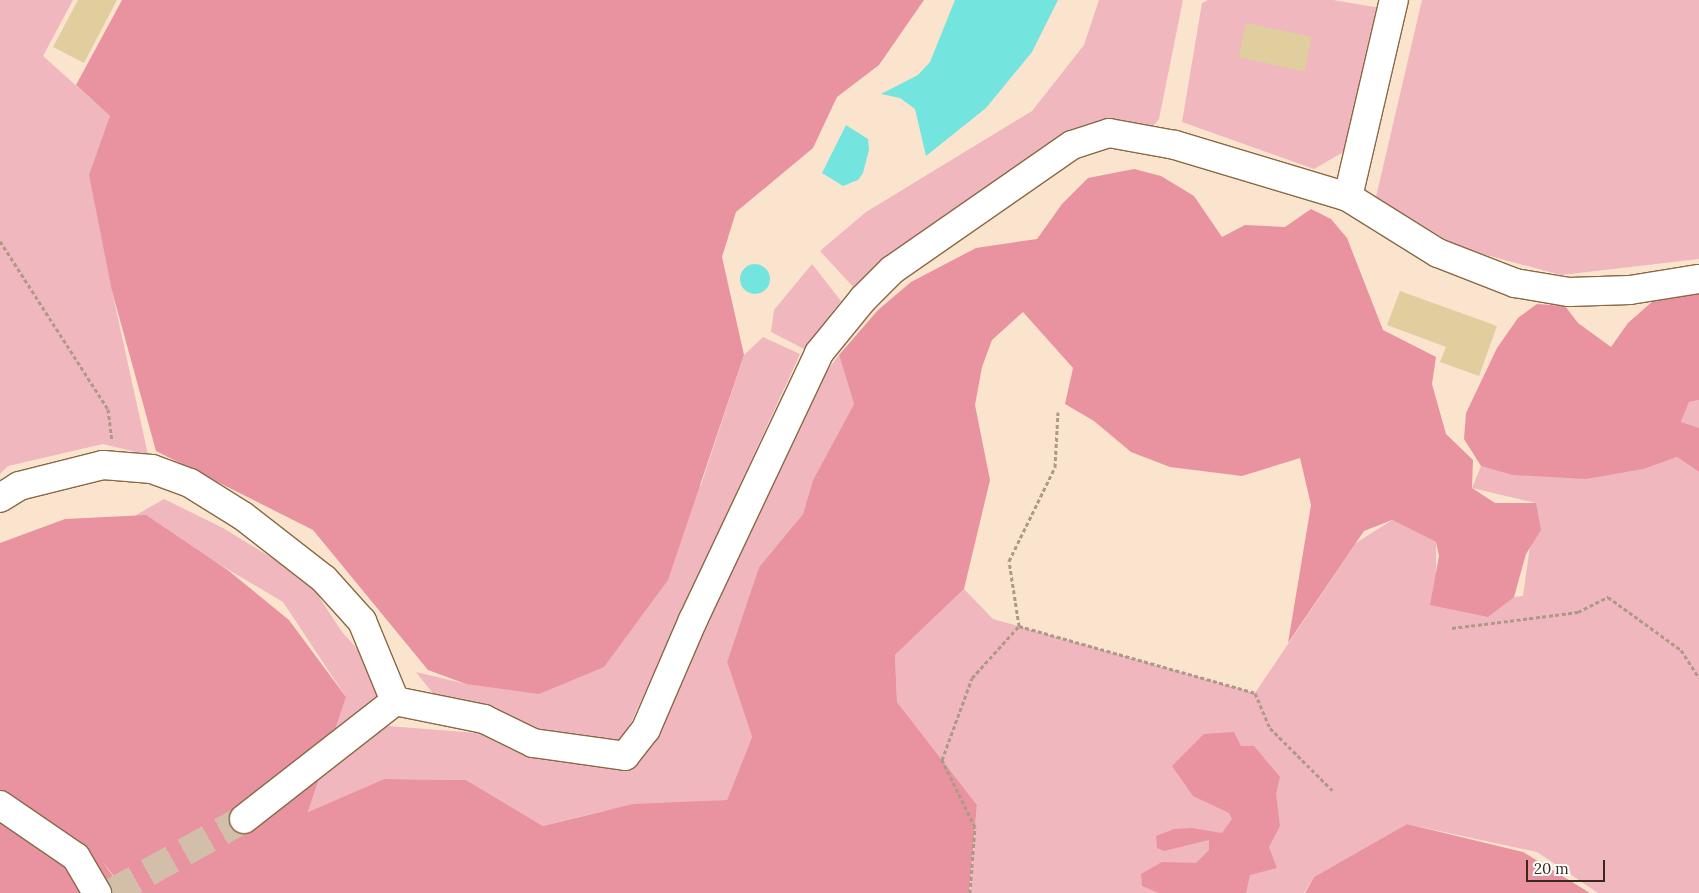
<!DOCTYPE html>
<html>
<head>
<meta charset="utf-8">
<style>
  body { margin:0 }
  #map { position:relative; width:1699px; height:893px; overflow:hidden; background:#fae4cd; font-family:Lora,serif }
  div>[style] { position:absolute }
  .green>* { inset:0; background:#f0b7bf }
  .forest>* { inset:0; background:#e993a0 }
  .water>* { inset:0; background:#73e5de }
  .round { border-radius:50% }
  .building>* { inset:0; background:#e0ce9f; transform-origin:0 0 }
  .minor-tunnel>* { height:28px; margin-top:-14px; transform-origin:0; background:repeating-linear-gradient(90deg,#d3bfa9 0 28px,transparent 0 42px) }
  .path>* { height:3px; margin-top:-1.5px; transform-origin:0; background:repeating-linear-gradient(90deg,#ac9a86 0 4px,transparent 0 6.5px) }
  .roads { filter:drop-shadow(1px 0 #886944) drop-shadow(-1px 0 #886944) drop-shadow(0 1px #886944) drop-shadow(0 -1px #886944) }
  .minor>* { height:28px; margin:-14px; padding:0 14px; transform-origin:14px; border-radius:14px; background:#fff }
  span { translate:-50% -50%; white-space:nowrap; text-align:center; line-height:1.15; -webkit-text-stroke:5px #fff; paint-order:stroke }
  .scale { position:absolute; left:1526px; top:860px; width:79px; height:22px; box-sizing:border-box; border:2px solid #372a1a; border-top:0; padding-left:6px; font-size:15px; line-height:18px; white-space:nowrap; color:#372a1a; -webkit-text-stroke:4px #fff; paint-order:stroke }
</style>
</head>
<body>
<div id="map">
  <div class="green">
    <div style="clip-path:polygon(0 0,73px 0,43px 56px,110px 116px,112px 291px,148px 455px,103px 444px,8px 466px,0 474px)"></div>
    <div style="clip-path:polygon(1099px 0,1183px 0,1159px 119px,1152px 128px,1106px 134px,856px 290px,820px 251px,866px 212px,1032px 111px,1084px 45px)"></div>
    <div style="clip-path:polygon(1208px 0,1333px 0,1381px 8px,1345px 151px,1314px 169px,1182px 122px,1202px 3px)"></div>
    <div style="clip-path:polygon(1422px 0,1699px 0,1699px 259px,1561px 275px,1460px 248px,1376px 197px)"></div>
    <div style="clip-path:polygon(812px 264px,841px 301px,804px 349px,771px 332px,774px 310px)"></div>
    <div style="clip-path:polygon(763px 337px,800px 354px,624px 738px,604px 743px,552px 736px,434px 695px,416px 672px,466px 684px,701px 485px,744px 355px)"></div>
    <div style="clip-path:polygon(839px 355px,854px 404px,813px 480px,803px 514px,759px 567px,727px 662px,752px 737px,727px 800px,603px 811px,543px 826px,466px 780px,384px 779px,308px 812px,346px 697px,283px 602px,136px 515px,164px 499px,223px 528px,308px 580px,342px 632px,362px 654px,388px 726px,478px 733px,631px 768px,666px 681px,816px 385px)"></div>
    <div style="clip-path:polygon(1699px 400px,1699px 429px,1681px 422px,1689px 402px)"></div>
    <div style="clip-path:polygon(1677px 457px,1699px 472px,1699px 893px,1598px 893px,1537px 852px,1407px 824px,1314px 877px,1304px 893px,970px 893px,977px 805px,897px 702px,895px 655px,964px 589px,993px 619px,1255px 693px,1356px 543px,1392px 520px,1436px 542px,1436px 606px,1523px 596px,1536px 503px,1472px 488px,1481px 466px,1586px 479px)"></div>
  </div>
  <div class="forest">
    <div style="clip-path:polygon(122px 0,924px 0,879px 65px,837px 97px,813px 148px,736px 212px,722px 257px,744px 355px,668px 580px,604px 667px,539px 694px,466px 684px,428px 670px,313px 530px,156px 451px,112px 291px,89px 175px,110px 116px,76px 85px)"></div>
    <div style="clip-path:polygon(1134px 169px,1161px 176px,1194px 196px,1222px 237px,1245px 225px,1285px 227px,1311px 209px,1331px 219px,1347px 238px,1383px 330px,1436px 357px,1432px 384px,1446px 434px,1473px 460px,1472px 488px,1495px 503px,1536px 503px,1541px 530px,1526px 554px,1514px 597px,1488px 617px,1430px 605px,1439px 556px,1436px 542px,1392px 520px,1364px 531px,1288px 643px,1311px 505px,1300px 458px,1242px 476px,1170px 467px,1131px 452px,1094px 421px,1065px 404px,1073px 368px,1023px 312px,992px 340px,982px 367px,975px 405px,990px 480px,964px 589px,895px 655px,897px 702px,977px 805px,969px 893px,127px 893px,102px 861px,125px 893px,0 893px,0 543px,65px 519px,146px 515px,229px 571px,289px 620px,346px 697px,308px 812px,384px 779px,466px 780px,543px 826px,633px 804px,727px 800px,752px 737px,727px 662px,759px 567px,803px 514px,813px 480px,854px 404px,839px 355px,878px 310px,911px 282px,976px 248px,1037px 239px,1062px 204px,1088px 178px)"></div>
    <div style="clip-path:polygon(1699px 289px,1699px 400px,1689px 402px,1681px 422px,1699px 428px,1699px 472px,1677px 457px,1643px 469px,1586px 479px,1513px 475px,1481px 466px,1464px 439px,1466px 413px,1497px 348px,1518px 318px,1537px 304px,1565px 306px,1578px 323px,1611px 347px,1628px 323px,1662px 293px)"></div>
    <div style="clip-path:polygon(1234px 732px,1241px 746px,1254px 746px,1280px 777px,1276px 794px,1280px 826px,1269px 847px,1277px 868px,1250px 875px,1246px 893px,1159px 893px,1142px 886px,1141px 874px,1162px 862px,1196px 863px,1209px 850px,1209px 840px,1164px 851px,1157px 848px,1156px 836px,1174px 829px,1192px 828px,1222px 833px,1232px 819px,1229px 813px,1193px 796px,1172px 766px,1204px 734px)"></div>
    <div style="clip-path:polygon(1407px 824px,1523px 852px,1590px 893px,1305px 893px,1314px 877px)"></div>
  </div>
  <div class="water">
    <div style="clip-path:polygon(955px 0,1058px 0,1032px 52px,986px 108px,926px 156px,915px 109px,900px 98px,881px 94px,918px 75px,930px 62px)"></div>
    <div style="clip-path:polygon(846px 125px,868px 139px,869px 150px,863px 173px,858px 180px,843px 186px,822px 173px)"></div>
    <div class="round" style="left:740px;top:264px;width:30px;height:30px"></div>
  </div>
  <div class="building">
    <div style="clip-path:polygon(78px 0,117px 0,84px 63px,53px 47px)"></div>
    <div style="left:1246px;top:23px;width:67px;height:35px;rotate:12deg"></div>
    <div style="clip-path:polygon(1400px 291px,1497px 326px,1479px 376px,1440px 362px,1446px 347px,1387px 325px)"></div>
  </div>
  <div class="minor-tunnel">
    <div style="left:111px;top:893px;width:152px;rotate:-29.1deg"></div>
  </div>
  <div class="path">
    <div style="left:0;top:241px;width:200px;rotate:57.3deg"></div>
    <div style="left:108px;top:409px;width:31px;rotate:83deg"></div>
    <div style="left:1019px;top:626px;width:66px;rotate:-98.7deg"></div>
    <div style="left:1009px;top:561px;width:105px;rotate:-63.9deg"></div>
    <div style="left:1055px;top:467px;width:55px;rotate:-86.9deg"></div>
    <div style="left:1452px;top:628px;width:127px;rotate:-7.2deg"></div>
    <div style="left:1578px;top:612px;width:34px;rotate:-27deg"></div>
    <div style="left:1608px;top:597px;width:90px;rotate:36deg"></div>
    <div style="left:1681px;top:650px;width:33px;rotate:57deg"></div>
    <div style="left:970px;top:893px;width:66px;rotate:-85.7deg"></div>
    <div style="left:975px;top:827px;width:75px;rotate:-116.2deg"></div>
    <div style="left:942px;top:760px;width:87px;rotate:-69.9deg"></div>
    <div style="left:972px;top:678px;width:70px;rotate:-47.9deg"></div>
    <div style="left:1019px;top:626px;width:245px;rotate:15.8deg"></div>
    <div style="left:1255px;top:693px;width:38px;rotate:67deg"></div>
    <div style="left:1270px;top:728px;width:88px;rotate:45deg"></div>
  </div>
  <div class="roads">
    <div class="minor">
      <div style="left:1348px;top:197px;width:202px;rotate:-76.9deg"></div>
      <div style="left:0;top:498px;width:22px;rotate:-32deg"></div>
      <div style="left:19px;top:486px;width:87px;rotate:-14deg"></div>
      <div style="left:103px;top:465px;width:49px;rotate:4.7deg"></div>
      <div style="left:152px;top:469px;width:40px;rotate:20.2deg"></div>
      <div style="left:190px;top:483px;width:62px;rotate:31.9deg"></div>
      <div style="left:243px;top:516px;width:103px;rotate:37.9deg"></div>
      <div style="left:324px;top:579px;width:57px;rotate:47.9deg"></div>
      <div style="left:362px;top:621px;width:87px;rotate:67.6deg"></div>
      <div style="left:395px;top:701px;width:91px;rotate:11.4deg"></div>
      <div style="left:484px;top:719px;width:55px;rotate:26.1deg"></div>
      <div style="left:533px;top:743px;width:93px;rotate:8deg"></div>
      <div style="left:625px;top:756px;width:34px;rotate:-52deg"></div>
      <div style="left:646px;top:729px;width:119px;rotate:-66.7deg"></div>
      <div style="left:693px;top:620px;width:295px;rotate:-64.7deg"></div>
      <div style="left:819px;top:353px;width:70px;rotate:-50.8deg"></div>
      <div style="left:863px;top:299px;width:41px;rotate:-45deg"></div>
      <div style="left:892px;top:270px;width:219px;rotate:-34.8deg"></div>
      <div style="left:1072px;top:145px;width:39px;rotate:-18deg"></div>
      <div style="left:1109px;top:133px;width:67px;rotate:10.3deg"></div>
      <div style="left:1175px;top:145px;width:181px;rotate:16.7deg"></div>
      <div style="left:1348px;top:197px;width:106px;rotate:31.9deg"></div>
      <div style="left:1438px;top:253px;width:83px;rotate:21.3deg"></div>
      <div style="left:1515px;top:283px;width:55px;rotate:9.5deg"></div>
      <div style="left:1569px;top:292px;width:61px;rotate:-1.9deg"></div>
      <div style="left:1630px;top:290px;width:70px;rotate:-9.1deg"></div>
      <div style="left:0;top:805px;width:92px;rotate:34.4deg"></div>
      <div style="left:76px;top:857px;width:42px;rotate:59.7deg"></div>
      <div style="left:244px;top:819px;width:192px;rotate:-38deg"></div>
    </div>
  </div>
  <div class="scale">20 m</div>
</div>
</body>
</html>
